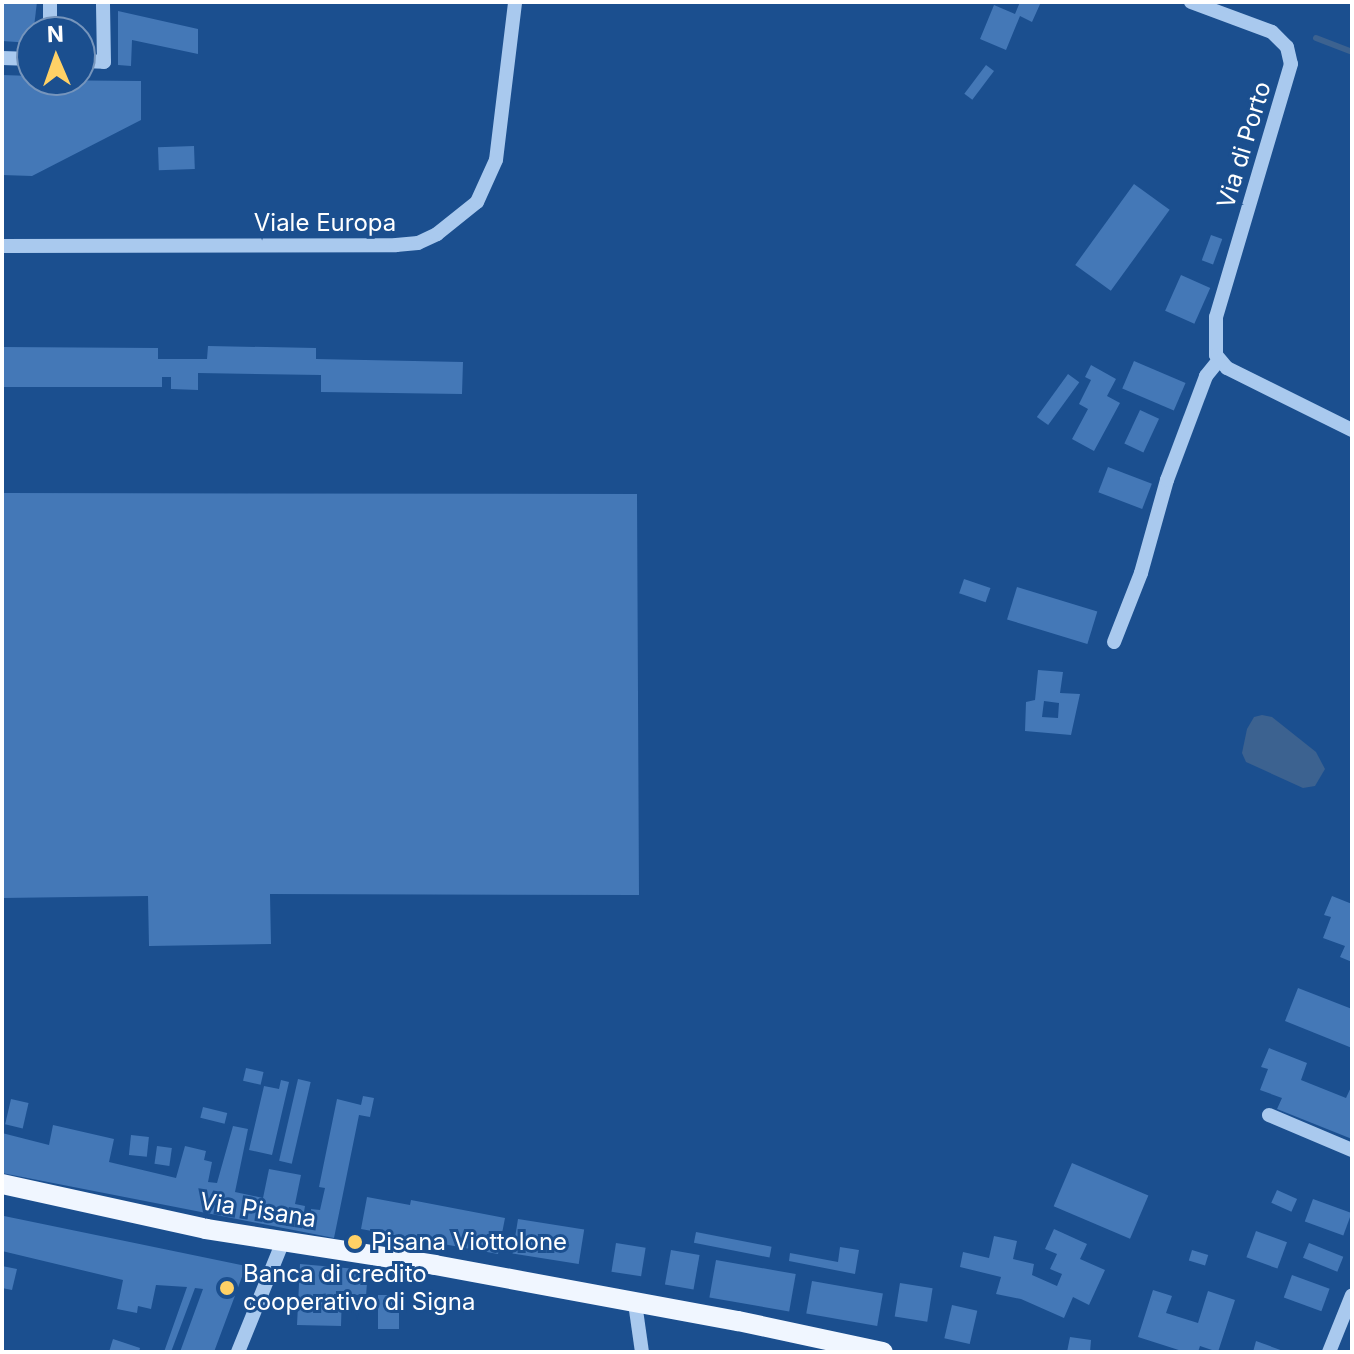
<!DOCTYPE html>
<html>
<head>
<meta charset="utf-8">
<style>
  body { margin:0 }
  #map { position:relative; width:1354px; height:1354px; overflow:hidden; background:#1b4f8f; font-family:Inter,sans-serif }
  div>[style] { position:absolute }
  .water>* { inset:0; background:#3c6290 }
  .stream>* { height:6px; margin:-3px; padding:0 3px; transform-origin:3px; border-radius:3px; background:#3c6290 }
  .building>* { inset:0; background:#4478b7; transform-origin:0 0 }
  .minor>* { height:14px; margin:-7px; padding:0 7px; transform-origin:7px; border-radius:7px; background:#a9c9ee }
  .major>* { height:20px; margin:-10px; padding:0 10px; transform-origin:10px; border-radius:10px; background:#f0f6ff }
  .dots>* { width:22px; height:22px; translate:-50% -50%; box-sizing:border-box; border:4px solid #1b4f8f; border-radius:50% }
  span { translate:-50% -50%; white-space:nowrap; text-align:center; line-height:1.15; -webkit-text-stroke:6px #1b4f8f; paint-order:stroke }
  .street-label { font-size:24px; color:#fff }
  .poi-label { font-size:24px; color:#fff }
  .left { translate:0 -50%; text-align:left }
  .frame { position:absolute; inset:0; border:4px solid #fff; pointer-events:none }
  .north { position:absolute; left:16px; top:16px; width:80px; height:80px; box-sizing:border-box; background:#1b4f8f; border:2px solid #7695bc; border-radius:50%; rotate:358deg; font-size:22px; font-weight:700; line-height:32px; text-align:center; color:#fff }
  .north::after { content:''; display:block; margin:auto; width:28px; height:36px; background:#ffd166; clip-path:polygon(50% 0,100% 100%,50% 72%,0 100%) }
</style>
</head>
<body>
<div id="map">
  <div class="water">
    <div style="clip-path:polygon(1262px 715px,1272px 717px,1316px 752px,1325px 769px,1315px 786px,1303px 788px,1246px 762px,1242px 753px,1247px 729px,1254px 717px)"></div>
  </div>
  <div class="stream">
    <div style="left:1316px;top:38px;width:39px;rotate:21deg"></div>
  </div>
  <div class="building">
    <div style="clip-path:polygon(2px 2px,37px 2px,32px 43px,2px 41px)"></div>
    <div style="clip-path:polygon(1020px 2px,1041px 2px,1032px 22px,1020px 16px,1006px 50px,980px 39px,994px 5px,1015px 14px)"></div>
    <div style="clip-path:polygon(118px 11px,198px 29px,198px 54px,132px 40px,131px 66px,118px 65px)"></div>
    <div style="left:986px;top:65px;width:10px;height:36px;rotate:37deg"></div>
    <div style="clip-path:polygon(2px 75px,32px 76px,32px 80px,141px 81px,141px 120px,32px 176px,2px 175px)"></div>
    <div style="left:194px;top:146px;width:23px;height:36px;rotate:88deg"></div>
    <div style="left:1134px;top:184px;width:44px;height:100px;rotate:36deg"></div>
    <div style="left:1211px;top:235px;width:12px;height:27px;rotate:20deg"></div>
    <div style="left:1181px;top:275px;width:32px;height:39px;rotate:24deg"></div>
    <div style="clip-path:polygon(208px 346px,316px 348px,316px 359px,463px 362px,462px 394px,321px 392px,321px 375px,198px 373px,198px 390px,171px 389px,171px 377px,162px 377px,162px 387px,2px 387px,2px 347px,158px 348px,158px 359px,207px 359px)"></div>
    <div style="left:1134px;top:361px;width:56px;height:30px;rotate:23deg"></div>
    <div style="clip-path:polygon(1091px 365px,1116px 379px,1107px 396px,1120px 403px,1094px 451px,1072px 439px,1088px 409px,1079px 404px,1091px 380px,1085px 377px)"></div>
    <div style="left:1068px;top:374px;width:14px;height:53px;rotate:36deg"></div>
    <div style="left:1140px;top:410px;width:21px;height:37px;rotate:25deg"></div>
    <div style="left:1108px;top:467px;width:47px;height:27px;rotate:21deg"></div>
    <div style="clip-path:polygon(2px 493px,637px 494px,639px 895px,270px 894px,271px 944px,149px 946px,148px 896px,2px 898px)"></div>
    <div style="left:964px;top:579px;width:28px;height:15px;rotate:19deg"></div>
    <div style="left:1017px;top:587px;width:84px;height:34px;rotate:17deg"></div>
    <div style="clip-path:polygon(evenodd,1038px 670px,1063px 672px,1060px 693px,1080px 694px,1071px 735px,1025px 731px,1026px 702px,1035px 700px,1038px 670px,1044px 701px,1059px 703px,1058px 718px,1042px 717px,1044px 701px)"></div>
    <div style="clip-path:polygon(1332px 896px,1352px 904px,1352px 962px,1340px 957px,1345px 946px,1323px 938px,1331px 917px,1324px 915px)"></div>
    <div style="clip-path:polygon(1298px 988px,1352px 1009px,1352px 1048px,1285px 1021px)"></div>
    <div style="clip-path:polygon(1269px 1048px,1307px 1063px,1301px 1080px,1346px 1098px,1352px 1085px,1352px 1139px,1277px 1109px,1282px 1098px,1260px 1090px,1268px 1069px,1261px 1067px)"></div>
    <div style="left:246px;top:1068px;width:18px;height:13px;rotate:13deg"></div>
    <div style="left:298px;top:1079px;width:13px;height:84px;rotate:13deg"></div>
    <div style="clip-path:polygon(281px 1080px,289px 1082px,272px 1155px,249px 1150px,264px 1086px,279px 1089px)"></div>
    <div style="clip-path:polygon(363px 1096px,374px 1098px,370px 1117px,359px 1115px,334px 1238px,2px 1173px,2px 1133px,49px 1145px,53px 1125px,114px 1139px,109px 1162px,176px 1178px,185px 1146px,206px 1151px,204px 1160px,212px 1162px,208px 1182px,217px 1183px,233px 1126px,248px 1129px,235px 1192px,263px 1198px,269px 1169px,301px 1175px,295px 1204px,305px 1206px,304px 1212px,311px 1213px,311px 1209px,320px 1210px,325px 1188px,319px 1187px,337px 1099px,361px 1105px)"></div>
    <div style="left:11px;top:1099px;width:18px;height:26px;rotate:13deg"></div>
    <div style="left:203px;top:1107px;width:25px;height:11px;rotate:14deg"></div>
    <div style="left:131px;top:1135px;width:18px;height:20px;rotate:6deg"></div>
    <div style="left:157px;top:1146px;width:15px;height:18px;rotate:8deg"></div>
    <div style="left:1072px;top:1163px;width:83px;height:47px;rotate:23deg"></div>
    <div style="left:1277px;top:1190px;width:22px;height:14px;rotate:24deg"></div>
    <div style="clip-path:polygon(367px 1197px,410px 1205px,411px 1200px,505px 1218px,498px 1254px,361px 1229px)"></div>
    <div style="left:1313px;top:1199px;width:41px;height:24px;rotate:20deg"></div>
    <div style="clip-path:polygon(4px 1216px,246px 1266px,214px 1352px,180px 1352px,203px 1289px,195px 1288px,171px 1352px,164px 1352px,187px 1287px,156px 1285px,151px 1309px,138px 1306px,137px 1313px,117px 1309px,123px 1280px,2px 1251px)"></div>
    <div style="left:518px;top:1219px;width:67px;height:35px;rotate:9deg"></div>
    <div style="clip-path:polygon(1054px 1229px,1087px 1244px,1080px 1259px,1105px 1270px,1089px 1305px,1073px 1297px,1064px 1318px,1021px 1299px,996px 1294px,1001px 1277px,960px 1267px,963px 1252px,989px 1258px,994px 1236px,1017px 1241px,1013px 1259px,1034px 1264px,1032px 1275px,1057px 1286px,1062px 1274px,1050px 1269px,1057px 1254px,1045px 1249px)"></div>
    <div style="left:1256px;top:1231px;width:33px;height:28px;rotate:20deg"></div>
    <div style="left:696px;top:1232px;width:77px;height:11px;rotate:11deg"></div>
    <div style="left:616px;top:1243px;width:30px;height:29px;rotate:9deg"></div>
    <div style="left:1309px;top:1243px;width:37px;height:16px;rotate:22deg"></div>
    <div style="clip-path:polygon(840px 1247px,859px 1250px,855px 1274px,789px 1261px,790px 1253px,838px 1262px)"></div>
    <div style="left:671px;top:1250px;width:29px;height:35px;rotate:10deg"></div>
    <div style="left:1192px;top:1250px;width:17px;height:11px;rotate:17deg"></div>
    <div style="left:716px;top:1260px;width:81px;height:38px;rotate:10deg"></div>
    <div style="clip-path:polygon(300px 1264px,368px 1270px,366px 1296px,342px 1293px,341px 1326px,297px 1325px)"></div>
    <div style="clip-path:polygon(2px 1266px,17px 1269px,12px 1290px,2px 1288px)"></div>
    <div style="left:1292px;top:1275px;width:40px;height:24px;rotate:20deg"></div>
    <div style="left:812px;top:1281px;width:72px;height:33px;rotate:10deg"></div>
    <div style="left:900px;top:1283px;width:33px;height:34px;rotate:9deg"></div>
    <div style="clip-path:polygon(1153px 1290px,1172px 1296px,1166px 1313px,1198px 1323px,1208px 1291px,1235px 1300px,1218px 1352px,1200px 1346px,1198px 1352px,1185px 1352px,1138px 1337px)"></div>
    <div style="left:378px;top:1295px;width:21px;height:34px"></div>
    <div style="left:952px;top:1305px;width:26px;height:34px;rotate:13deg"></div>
    <div style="clip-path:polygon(1070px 1337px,1091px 1340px,1090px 1352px,1067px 1352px)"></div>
    <div style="clip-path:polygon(113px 1339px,140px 1348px,139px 1352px,109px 1352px)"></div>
    <div style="clip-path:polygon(1256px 1341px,1286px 1352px,1253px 1352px)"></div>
  </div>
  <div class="minor">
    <div style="left:1191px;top:2px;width:86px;rotate:20.3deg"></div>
    <div style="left:1272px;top:32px;width:21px;rotate:45deg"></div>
    <div style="left:1287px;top:47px;width:17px;rotate:77deg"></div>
    <div style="left:1291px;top:64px;width:264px;rotate:106.5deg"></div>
    <div style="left:1216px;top:317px;width:38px;rotate:90deg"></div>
    <div style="left:1216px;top:355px;width:17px;rotate:50deg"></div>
    <div style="left:1227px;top:368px;width:140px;rotate:26.4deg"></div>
    <div style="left:50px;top:32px;width:30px;rotate:-90deg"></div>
    <div style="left:2px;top:58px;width:30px;rotate:2deg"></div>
    <div style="left:80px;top:61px;width:24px;rotate:2deg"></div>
    <div style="left:104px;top:62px;width:60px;rotate:-91deg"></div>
    <div style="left:2px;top:246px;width:394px;rotate:-0.1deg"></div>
    <div style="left:396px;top:245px;width:22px;rotate:-5deg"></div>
    <div style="left:418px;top:243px;width:21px;rotate:-25deg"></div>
    <div style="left:437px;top:234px;width:51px;rotate:-38.7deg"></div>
    <div style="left:477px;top:202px;width:46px;rotate:-65.7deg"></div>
    <div style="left:496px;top:160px;width:159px;rotate:-83.1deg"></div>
    <div style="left:1114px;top:642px;width:74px;rotate:-68.6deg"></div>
    <div style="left:1141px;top:573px;width:97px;rotate:-74.4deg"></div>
    <div style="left:1167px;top:480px;width:111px;rotate:-69.4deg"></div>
    <div style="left:1206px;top:376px;width:19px;rotate:-51deg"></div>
    <div style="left:1269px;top:1115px;width:90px;rotate:22.9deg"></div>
    <div style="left:635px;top:1303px;width:49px;rotate:81.9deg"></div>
    <div style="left:238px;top:1352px;width:120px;rotate:-67.9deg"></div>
    <div style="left:1329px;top:1352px;width:61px;rotate:-68deg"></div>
  </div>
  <div class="major">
    <div style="left:2px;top:1184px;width:209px;rotate:12.4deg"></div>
    <div style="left:206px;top:1229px;width:232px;rotate:8.9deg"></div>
    <div style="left:435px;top:1265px;width:308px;rotate:10.5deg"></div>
    <div style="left:738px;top:1321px;width:148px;rotate:12.1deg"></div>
  </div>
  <div class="dots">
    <div style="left:355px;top:1242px;background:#ffd166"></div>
    <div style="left:227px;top:1288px;background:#ffd166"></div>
  </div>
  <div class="street-label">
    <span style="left:1244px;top:145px;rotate:-73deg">Via di Porto</span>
    <span style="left:325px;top:223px">Viale Europa</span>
    <span style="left:258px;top:1210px;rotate:9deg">Via Pisana</span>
  </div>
  <div class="poi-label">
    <span class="left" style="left:371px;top:1242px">Pisana Viottolone</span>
    <span class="left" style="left:243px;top:1288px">Banca di credito<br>cooperativo di Signa</span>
  </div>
  <div class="frame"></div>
  <div class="north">N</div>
</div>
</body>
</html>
